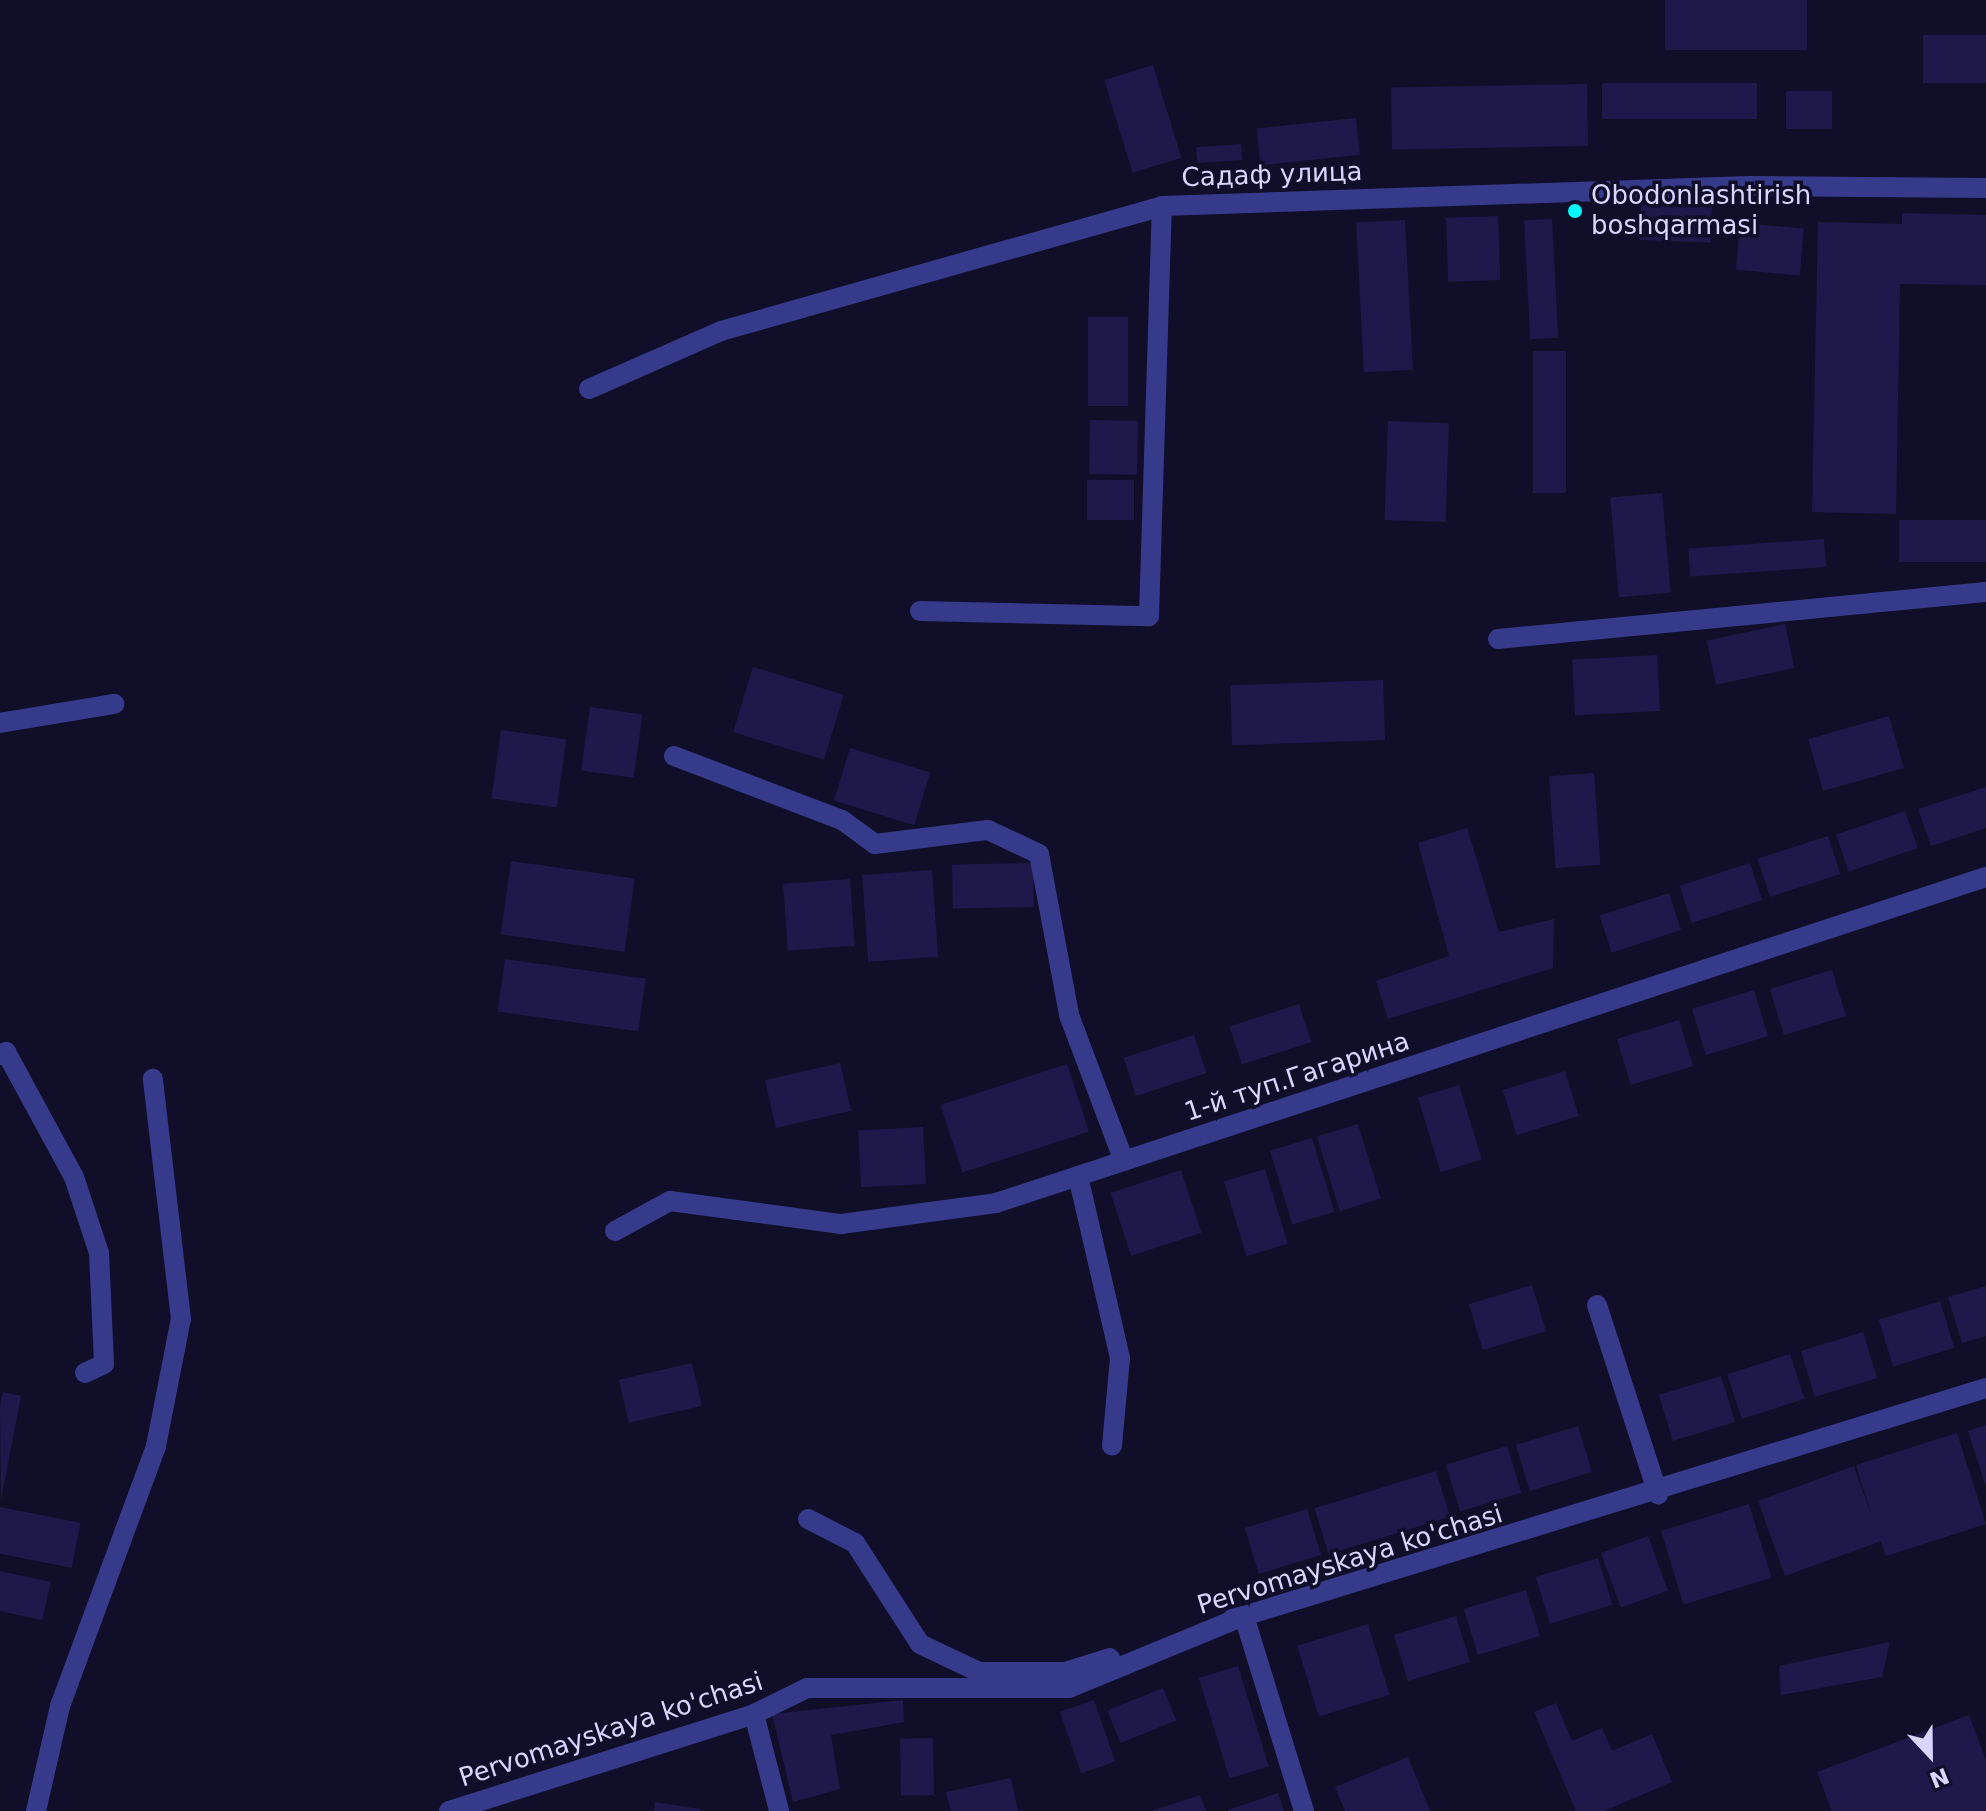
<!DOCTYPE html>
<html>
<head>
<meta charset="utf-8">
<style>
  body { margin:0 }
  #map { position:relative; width:1986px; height:1811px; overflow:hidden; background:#110e29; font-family:"DejaVu Sans",sans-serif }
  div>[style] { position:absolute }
  .building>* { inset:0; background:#1f194b; transform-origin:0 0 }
  .minor>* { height:20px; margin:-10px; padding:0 10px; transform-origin:10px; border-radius:10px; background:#363a8b }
  .dots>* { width:22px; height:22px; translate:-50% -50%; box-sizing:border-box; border:4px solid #110e29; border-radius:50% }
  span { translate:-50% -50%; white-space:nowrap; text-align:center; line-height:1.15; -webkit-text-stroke:7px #110e29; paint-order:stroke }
  .street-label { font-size:26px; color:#d8d6ff }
  .poi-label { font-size:26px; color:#d8d6ff }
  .left { translate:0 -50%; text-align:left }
  .north { position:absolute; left:1890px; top:1715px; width:80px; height:80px; -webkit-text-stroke:6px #110e29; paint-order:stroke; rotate:158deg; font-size:22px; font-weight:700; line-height:32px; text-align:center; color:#d8d6ff }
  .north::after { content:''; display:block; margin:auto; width:28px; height:36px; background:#d8d6ff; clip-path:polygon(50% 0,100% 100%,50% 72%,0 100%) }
</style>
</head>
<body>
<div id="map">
  <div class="building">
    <div style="left:1665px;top:0;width:142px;height:50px"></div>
    <div style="left:1986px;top:35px;width:48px;height:63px;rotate:90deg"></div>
    <div style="left:1153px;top:65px;width:97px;height:51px;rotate:73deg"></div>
    <div style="left:1757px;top:83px;width:36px;height:155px;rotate:90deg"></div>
    <div style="left:1587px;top:84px;width:62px;height:196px;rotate:89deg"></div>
    <div style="left:1786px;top:91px;width:46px;height:38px"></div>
    <div style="left:1356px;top:118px;width:37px;height:100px;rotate:84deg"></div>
    <div style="left:1241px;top:144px;width:16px;height:45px;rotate:86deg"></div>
    <div style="left:1641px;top:204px;width:71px;height:36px;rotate:2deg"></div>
    <div style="clip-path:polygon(1902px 213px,1986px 215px,1986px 285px,1900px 284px,1896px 514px,1812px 512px,1818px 222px,1902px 224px)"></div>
    <div style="left:1498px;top:216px;width:64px;height:52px;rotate:88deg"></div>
    <div style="left:1552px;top:219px;width:119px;height:28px;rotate:87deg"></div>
    <div style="left:1405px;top:220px;width:150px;height:49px;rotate:87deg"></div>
    <div style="left:1740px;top:223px;width:64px;height:47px;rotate:5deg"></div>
    <div style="left:1088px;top:317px;width:40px;height:89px"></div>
    <div style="left:1533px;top:351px;width:33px;height:142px"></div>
    <div style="left:1090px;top:420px;width:48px;height:54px;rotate:1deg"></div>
    <div style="left:1388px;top:421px;width:61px;height:99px;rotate:2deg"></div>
    <div style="left:1087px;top:480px;width:47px;height:40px"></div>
    <div style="left:1662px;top:493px;width:100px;height:52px;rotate:85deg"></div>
    <div style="left:1986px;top:520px;width:42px;height:87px;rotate:90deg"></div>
    <div style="left:1824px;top:539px;width:28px;height:136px;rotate:86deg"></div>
    <div style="left:1785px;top:624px;width:45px;height:80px;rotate:78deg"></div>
    <div style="left:1657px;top:655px;width:56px;height:85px;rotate:87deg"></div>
    <div style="left:753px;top:667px;width:95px;height:68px;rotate:17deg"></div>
    <div style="left:1383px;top:680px;width:60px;height:153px;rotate:88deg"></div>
    <div style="left:590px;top:707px;width:53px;height:64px;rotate:8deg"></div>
    <div style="left:1889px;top:716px;width:54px;height:84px;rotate:74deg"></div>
    <div style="left:501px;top:730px;width:66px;height:69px;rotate:8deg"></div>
    <div style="left:850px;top:748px;width:84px;height:55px;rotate:17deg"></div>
    <div style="left:1594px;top:773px;width:92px;height:45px;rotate:86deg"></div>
    <div style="clip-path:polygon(1986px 787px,1986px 828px,1931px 846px,1918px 809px)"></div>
    <div style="left:1905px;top:811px;width:39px;height:73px;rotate:71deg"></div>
    <div style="clip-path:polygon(1467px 828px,1499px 932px,1554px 919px,1553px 968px,1388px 1019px,1376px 981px,1449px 956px,1418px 843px)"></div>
    <div style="left:1828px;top:836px;width:40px;height:74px;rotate:72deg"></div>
    <div style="left:511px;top:861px;width:125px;height:74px;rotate:8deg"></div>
    <div style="left:1033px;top:863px;width:44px;height:81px;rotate:89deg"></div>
    <div style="left:1750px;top:863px;width:39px;height:74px;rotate:72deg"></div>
    <div style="left:932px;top:870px;width:87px;height:70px;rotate:86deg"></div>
    <div style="left:850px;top:879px;width:67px;height:67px;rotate:86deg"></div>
    <div style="left:1669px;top:893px;width:39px;height:73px;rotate:72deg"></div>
    <div style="left:505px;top:959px;width:142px;height:53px;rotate:8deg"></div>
    <div style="left:1832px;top:970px;width:48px;height:65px;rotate:73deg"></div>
    <div style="left:1754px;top:990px;width:48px;height:65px;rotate:73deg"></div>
    <div style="left:1299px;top:1004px;width:40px;height:73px;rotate:72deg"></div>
    <div style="left:1679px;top:1020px;width:48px;height:65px;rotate:73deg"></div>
    <div style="left:1194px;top:1035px;width:40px;height:74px;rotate:72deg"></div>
    <div style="left:840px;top:1063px;width:49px;height:77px;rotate:77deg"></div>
    <div style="left:1067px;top:1064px;width:71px;height:133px;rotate:72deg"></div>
    <div style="left:1565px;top:1071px;width:47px;height:65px;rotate:73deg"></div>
    <div style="left:1459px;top:1085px;width:78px;height:43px;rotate:73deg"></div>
    <div style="left:1358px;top:1124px;width:78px;height:43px;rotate:73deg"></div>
    <div style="left:923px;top:1127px;width:57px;height:65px;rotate:87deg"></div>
    <div style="left:1312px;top:1138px;width:77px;height:44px;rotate:73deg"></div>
    <div style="left:1265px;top:1169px;width:78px;height:43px;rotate:73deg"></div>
    <div style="left:1181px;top:1170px;width:66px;height:74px;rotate:72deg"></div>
    <div style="left:1532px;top:1285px;width:48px;height:66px;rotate:73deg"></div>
    <div style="clip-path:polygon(1986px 1286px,1986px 1336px,1962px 1343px,1948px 1297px)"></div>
    <div style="left:1940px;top:1301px;width:49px;height:64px;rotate:73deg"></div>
    <div style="left:1863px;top:1332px;width:48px;height:65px;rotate:73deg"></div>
    <div style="left:1790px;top:1354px;width:47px;height:66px;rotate:72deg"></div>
    <div style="left:692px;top:1363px;width:44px;height:75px;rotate:77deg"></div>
    <div style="left:1721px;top:1376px;width:48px;height:65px;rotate:73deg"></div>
    <div style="clip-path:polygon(3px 1392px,21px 1396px,1px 1500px,0 1405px)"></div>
    <div style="clip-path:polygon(1986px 1425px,1986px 1484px,1985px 1484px,1968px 1431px)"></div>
    <div style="left:1578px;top:1426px;width:48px;height:65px;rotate:73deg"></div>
    <div style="clip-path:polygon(1957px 1433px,1986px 1524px,1886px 1556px,1881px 1541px,1785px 1576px,1758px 1501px,1854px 1466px,1872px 1517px,1856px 1465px)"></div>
    <div style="left:1507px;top:1446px;width:49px;height:64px;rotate:73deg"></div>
    <div style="left:1436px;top:1471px;width:48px;height:127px;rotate:73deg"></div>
    <div style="left:1749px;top:1504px;width:77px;height:92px;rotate:73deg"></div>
    <div style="left:0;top:1507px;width:82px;height:46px;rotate:11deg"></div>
    <div style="left:1307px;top:1509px;width:48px;height:65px;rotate:73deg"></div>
    <div style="left:1648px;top:1536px;width:58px;height:50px;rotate:70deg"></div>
    <div style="left:1598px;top:1558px;width:49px;height:65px;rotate:73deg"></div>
    <div style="clip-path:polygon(0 1571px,51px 1582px,42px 1620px,0 1611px)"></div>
    <div style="left:1526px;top:1590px;width:48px;height:65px;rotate:73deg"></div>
    <div style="left:1456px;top:1616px;width:48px;height:65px;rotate:73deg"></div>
    <div style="left:1368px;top:1624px;width:74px;height:74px;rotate:73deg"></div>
    <div style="clip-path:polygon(1890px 1642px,1882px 1677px,1781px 1695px,1779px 1666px)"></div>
    <div style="left:1238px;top:1666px;width:105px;height:41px;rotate:73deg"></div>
    <div style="left:1163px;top:1688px;width:35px;height:60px;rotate:68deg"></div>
    <div style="clip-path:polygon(903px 1700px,904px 1722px,831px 1735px,840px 1789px,793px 1802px,772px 1714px)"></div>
    <div style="left:1094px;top:1700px;width:65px;height:36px;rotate:71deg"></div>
    <div style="clip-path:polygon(1556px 1703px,1572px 1741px,1602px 1728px,1612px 1751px,1652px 1734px,1672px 1782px,1604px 1811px,1576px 1811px,1534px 1712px)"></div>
    <div style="clip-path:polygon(1969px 1715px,1986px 1760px,1986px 1811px,1832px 1811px,1817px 1772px)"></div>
    <div style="left:933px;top:1738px;width:57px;height:33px;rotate:89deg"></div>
    <div style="clip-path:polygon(1408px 1757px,1430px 1811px,1345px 1811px,1335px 1787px)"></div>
    <div style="clip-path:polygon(1011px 1778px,1018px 1811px,951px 1811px,946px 1792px)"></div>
    <div style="clip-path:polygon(1278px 1793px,1284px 1811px,1228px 1811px,1228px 1810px)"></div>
    <div style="clip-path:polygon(1200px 1795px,1206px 1811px,1154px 1811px,1154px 1810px)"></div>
    <div style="clip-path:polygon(655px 1802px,700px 1809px,700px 1811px,654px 1811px)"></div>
  </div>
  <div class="minor">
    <div style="left:589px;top:389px;width:144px;rotate:-23.7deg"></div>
    <div style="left:721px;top:331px;width:458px;rotate:-15.8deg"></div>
    <div style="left:1162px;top:206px;width:587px;rotate:-1.95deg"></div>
    <div style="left:1749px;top:186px;width:237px;rotate:0.5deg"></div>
    <div style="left:920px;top:611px;width:229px;rotate:1.3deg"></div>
    <div style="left:1149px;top:616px;width:410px;rotate:-88.2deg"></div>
    <div style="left:1498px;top:639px;width:490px;rotate:-5.5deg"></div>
    <div style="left:0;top:723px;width:116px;rotate:-9.5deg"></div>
    <div style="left:674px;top:756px;width:180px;rotate:20.9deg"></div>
    <div style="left:842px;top:820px;width:41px;rotate:36deg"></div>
    <div style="left:875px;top:844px;width:114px;rotate:-7.1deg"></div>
    <div style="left:988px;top:830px;width:56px;rotate:25.2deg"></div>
    <div style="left:1039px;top:854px;width:164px;rotate:79.4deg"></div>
    <div style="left:1069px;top:1015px;width:156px;rotate:69.4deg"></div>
    <div style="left:0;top:1055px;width:7px;rotate:-27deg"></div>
    <div style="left:6px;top:1052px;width:142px;rotate:61.5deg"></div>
    <div style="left:74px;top:1177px;width:80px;rotate:71.8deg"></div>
    <div style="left:99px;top:1253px;width:111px;rotate:87.4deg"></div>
    <div style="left:104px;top:1364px;width:21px;rotate:155deg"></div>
    <div style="left:1078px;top:1176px;width:187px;rotate:77deg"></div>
    <div style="left:1120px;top:1358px;width:88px;rotate:95.2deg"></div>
    <div style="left:615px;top:1231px;width:63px;rotate:-28.6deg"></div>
    <div style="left:670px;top:1201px;width:173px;rotate:7.7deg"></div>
    <div style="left:841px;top:1224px;width:156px;rotate:-7.7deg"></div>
    <div style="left:996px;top:1203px;width:1042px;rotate:-18.23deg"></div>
    <div style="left:1597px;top:1305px;width:199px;rotate:72.1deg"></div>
    <div style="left:808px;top:1519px;width:53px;rotate:27.1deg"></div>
    <div style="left:855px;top:1543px;width:120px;rotate:57.2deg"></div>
    <div style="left:920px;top:1644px;width:65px;rotate:25.4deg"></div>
    <div style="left:979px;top:1672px;width:86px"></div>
    <div style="left:1065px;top:1672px;width:47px;rotate:-17.3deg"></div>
    <div style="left:1232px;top:1619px;width:12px;rotate:-14deg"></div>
    <div style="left:1244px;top:1616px;width:204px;rotate:72.9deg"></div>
    <div style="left:754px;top:1714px;width:100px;rotate:75.5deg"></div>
    <div style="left:36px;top:1811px;width:108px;rotate:-77.1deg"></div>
    <div style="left:60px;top:1706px;width:277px;rotate:-69.7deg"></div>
    <div style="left:156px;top:1446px;width:129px;rotate:-78.9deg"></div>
    <div style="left:181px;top:1319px;width:242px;rotate:-96.7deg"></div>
    <div style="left:449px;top:1811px;width:320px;rotate:-17.6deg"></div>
    <div style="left:754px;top:1714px;width:59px;rotate:-26.1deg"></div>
    <div style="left:807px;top:1688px;width:262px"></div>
    <div style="left:1069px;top:1688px;width:189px;rotate:-22.4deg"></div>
    <div style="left:1244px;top:1616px;width:776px;rotate:-17.08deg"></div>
  </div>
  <div class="dots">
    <div style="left:1575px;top:211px;background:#02faff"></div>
  </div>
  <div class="street-label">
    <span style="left:1272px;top:175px;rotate:-2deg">Садаф улица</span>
    <span style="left:1297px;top:1077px;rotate:-18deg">1-й туп.Гагарина</span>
    <span style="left:1350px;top:1560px;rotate:-17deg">Pervomayskaya ko'chasi</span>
    <span style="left:611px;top:1730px;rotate:-18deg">Pervomayskaya ko'chasi</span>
  </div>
  <div class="poi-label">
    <span class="left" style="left:1591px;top:211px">Obodonlashtirish<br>boshqarmasi</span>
  </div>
  <div class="north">N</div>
</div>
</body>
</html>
